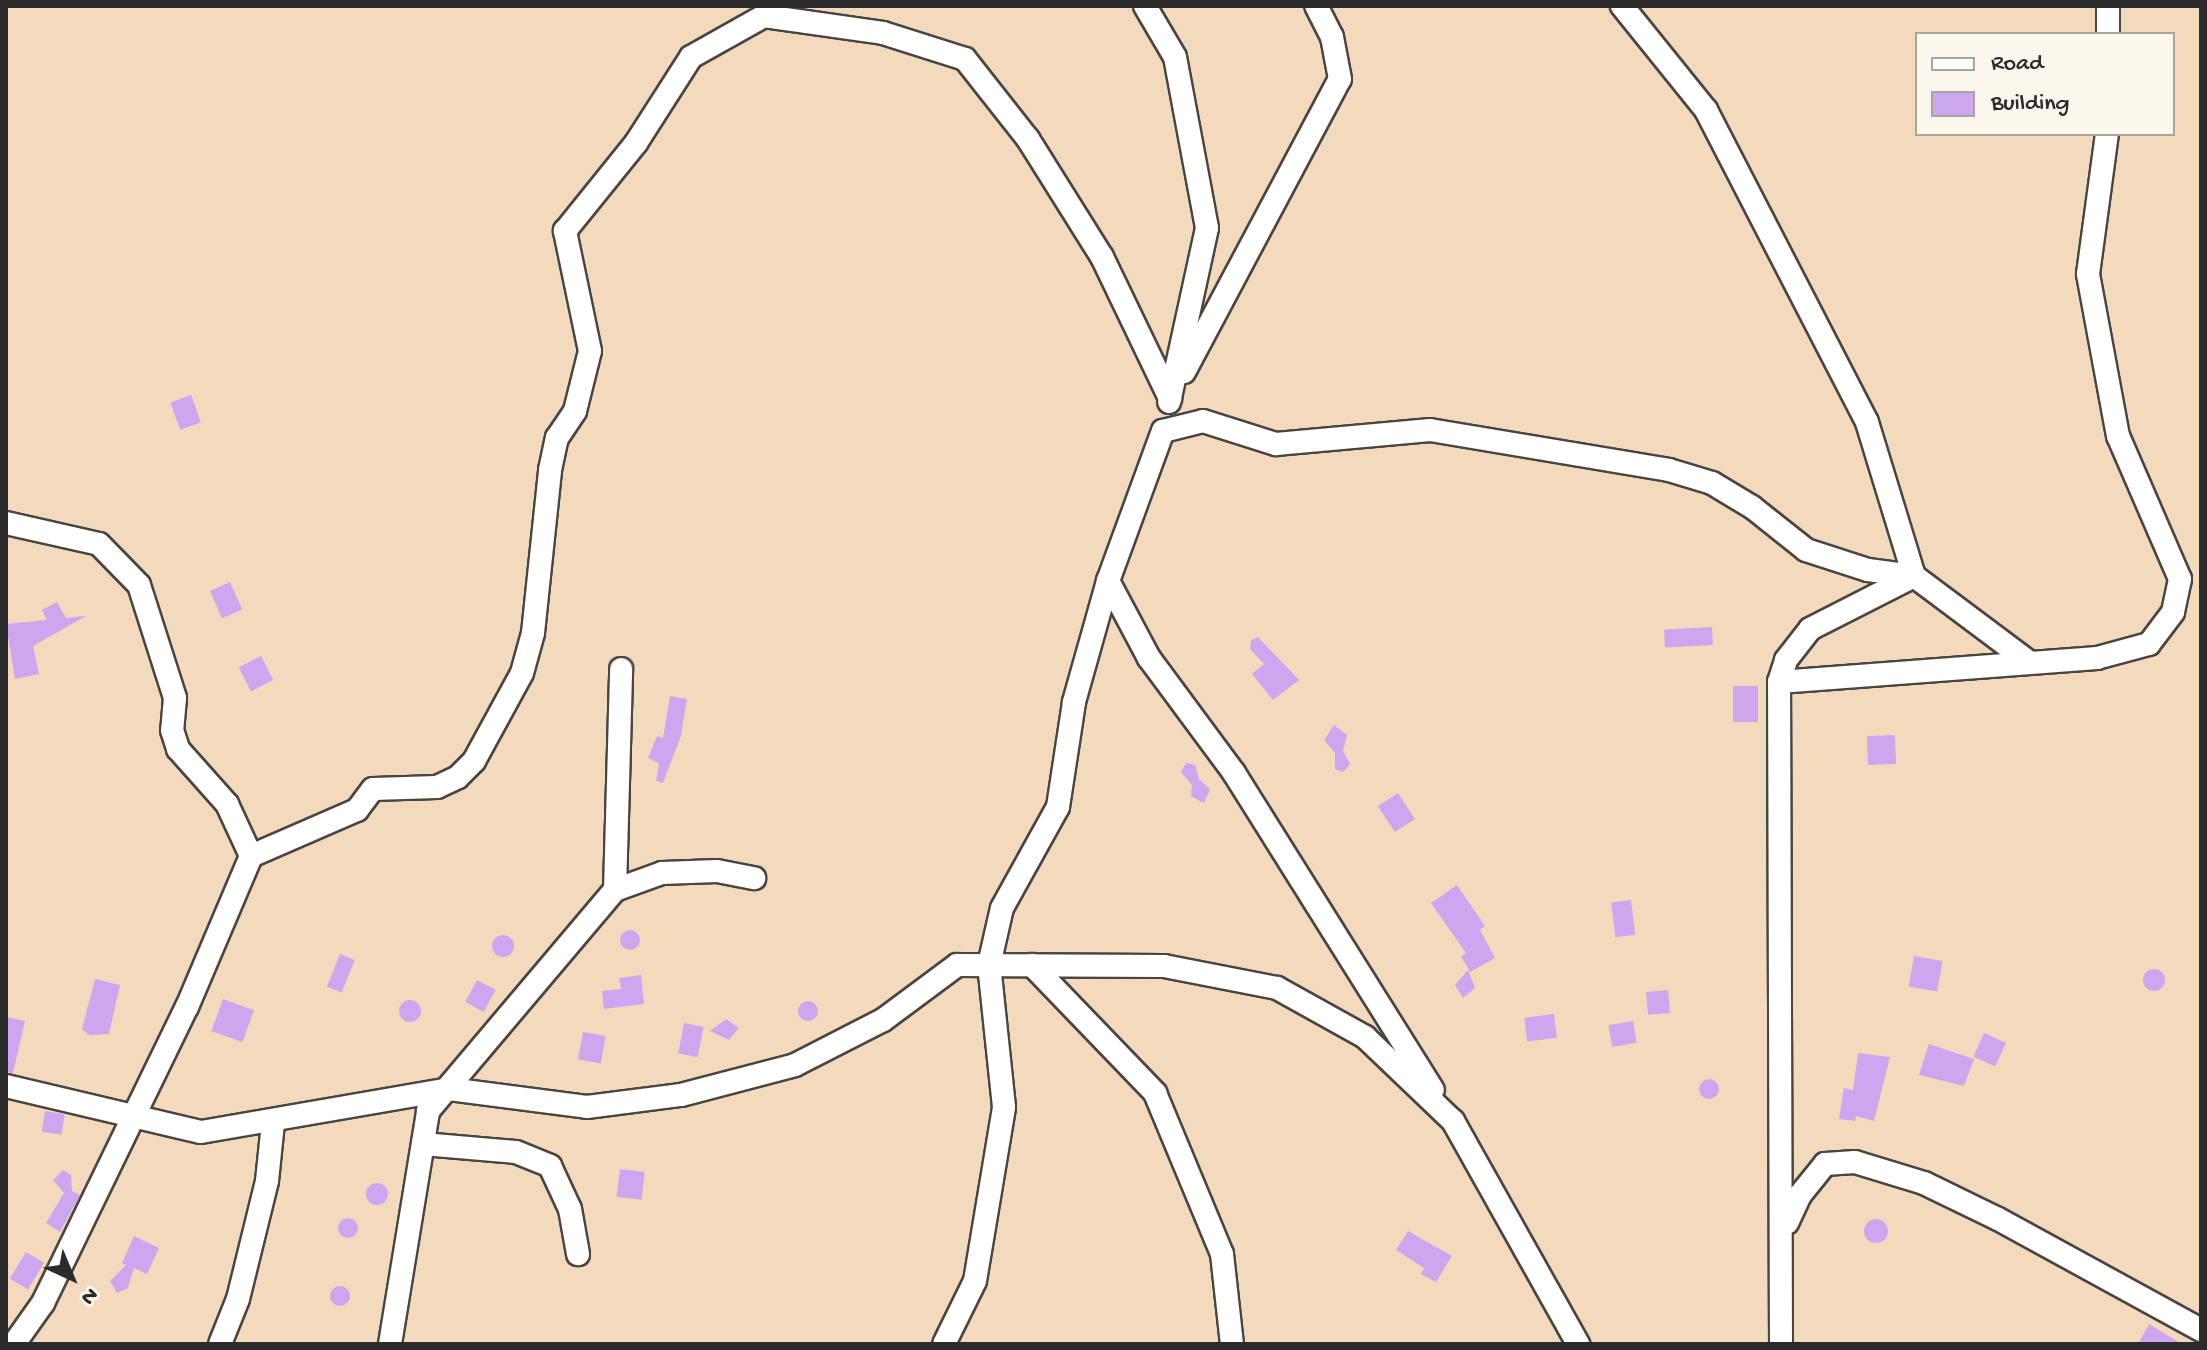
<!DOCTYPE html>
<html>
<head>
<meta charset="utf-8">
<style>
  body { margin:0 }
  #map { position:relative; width:2207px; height:1350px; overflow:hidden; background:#f4dabd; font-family:"Gochi Hand",sans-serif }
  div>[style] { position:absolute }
  .building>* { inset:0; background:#cca7ef; transform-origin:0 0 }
  .round { border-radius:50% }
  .roads { filter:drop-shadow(2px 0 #494541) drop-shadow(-2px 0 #494541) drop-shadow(0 2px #494541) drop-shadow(0 -2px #494541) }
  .minor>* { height:22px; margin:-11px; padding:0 11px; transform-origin:11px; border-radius:11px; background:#fff }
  span { translate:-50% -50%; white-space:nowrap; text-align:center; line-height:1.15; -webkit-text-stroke:8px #fbf7ec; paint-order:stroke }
  .frame { position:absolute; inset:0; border:8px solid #2b2b2b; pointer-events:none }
  .legend { position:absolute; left:1915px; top:32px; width:260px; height:104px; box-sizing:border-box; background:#fbf7ec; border:2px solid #a8a59f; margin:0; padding:10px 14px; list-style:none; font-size:24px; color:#2b2b2b }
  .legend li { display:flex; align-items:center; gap:16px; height:40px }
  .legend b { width:40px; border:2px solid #a8a59f }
  .north { position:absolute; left:32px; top:1238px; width:80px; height:80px; -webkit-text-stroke:6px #fbf7ec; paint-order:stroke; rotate:136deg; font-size:22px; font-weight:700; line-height:32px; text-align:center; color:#2b2b2b }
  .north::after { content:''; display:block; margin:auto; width:28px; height:36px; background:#2b2b2b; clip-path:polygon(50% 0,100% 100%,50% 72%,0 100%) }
</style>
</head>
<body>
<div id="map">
  <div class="building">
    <div style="left:191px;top:395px;width:29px;height:22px;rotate:70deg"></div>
    <div style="left:230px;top:582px;width:30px;height:22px;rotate:66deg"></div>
    <div style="clip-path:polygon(57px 602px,66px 618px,86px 616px,33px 646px,39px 674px,15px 679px,6px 624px,47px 620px,42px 610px)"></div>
    <div style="left:1712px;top:627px;width:18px;height:48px;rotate:87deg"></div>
    <div style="clip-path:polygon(1258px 637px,1299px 680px,1273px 700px,1252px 674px,1264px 664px,1250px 649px,1251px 640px)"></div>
    <div style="left:261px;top:656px;width:27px;height:25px;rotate:63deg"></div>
    <div style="left:1733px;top:686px;width:25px;height:36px"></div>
    <div style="clip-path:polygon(670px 696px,687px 699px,681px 736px,663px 783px,656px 781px,659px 763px,648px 758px,657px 736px,663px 738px)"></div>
    <div style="clip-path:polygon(1334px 725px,1347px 735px,1343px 751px,1350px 764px,1343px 772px,1335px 769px,1335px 753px,1324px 740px)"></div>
    <div style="left:1895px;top:735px;width:29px;height:28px;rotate:88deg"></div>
    <div style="clip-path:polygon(1186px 763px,1195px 765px,1199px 779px,1210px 789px,1204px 803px,1191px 796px,1192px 785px,1181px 772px)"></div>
    <div style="left:1398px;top:793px;width:31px;height:24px;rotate:57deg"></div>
    <div style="clip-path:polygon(1457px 885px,1485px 926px,1480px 930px,1495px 958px,1470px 972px,1461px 956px,1466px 953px,1431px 903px)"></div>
    <div style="left:1631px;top:900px;width:35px;height:20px;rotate:83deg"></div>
    <div class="round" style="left:620px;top:930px;width:20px;height:20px"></div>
    <div class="round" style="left:492px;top:935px;width:22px;height:22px"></div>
    <div style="left:340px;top:954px;width:16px;height:35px;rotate:22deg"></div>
    <div style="left:1914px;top:956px;width:29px;height:31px;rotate:10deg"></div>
    <div class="round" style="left:2143px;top:969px;width:22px;height:22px"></div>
    <div style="clip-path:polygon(1468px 970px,1475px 988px,1463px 998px,1455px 985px)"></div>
    <div style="clip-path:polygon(641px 975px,644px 1004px,604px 1009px,602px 991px,621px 989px,619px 978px)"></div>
    <div style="clip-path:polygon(95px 979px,120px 985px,109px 1034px,89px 1035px,82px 1029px)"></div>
    <div style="left:477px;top:980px;width:21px;height:25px;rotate:28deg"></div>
    <div style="left:1668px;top:990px;width:23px;height:22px;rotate:85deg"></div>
    <div style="left:223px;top:999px;width:33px;height:34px;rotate:20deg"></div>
    <div class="round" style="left:399px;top:1000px;width:22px;height:22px"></div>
    <div class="round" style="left:798px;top:1001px;width:20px;height:20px"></div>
    <div style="left:1554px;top:1014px;width:24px;height:30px;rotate:83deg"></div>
    <div style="clip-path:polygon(6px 1017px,25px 1021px,13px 1073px,6px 1072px)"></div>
    <div style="clip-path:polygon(726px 1019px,739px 1028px,729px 1040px,710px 1031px)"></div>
    <div style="left:1633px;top:1021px;width:22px;height:25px;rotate:80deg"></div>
    <div style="left:684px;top:1023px;width:20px;height:31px;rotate:11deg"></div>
    <div style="left:583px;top:1032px;width:23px;height:28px;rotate:10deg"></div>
    <div style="left:1984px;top:1033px;width:24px;height:26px;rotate:24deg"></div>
    <div style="clip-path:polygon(1929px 1044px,1974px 1059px,1964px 1086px,1919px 1075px)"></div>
    <div style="clip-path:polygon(1858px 1053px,1890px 1057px,1874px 1121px,1856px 1116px,1855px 1121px,1839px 1119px,1844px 1088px,1853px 1090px)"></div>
    <div class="round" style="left:1699px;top:1079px;width:20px;height:20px"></div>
    <div style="left:45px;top:1111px;width:20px;height:21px;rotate:9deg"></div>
    <div style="left:620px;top:1169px;width:25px;height:28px;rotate:7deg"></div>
    <div style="clip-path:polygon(63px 1170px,71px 1175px,72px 1191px,80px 1195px,60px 1232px,46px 1223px,64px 1193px,53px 1180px)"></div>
    <div class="round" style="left:366px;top:1183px;width:22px;height:22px"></div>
    <div class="round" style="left:338px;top:1218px;width:20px;height:20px"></div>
    <div class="round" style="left:1864px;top:1219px;width:24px;height:24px"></div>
    <div style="clip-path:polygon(1408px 1231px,1452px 1256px,1436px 1282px,1421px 1274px,1424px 1268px,1396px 1250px)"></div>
    <div style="clip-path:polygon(134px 1236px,159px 1248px,147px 1274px,134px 1268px,128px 1288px,117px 1293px,110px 1281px,126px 1265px,122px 1263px)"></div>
    <div style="left:26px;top:1252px;width:21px;height:31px;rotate:31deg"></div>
    <div class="round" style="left:330px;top:1286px;width:20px;height:20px"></div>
    <div style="clip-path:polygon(2149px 1324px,2182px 1344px,2138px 1344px)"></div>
  </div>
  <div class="roads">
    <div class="minor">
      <div style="left:1145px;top:6px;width:59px;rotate:59.5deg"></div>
      <div style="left:1175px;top:57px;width:174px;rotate:79.4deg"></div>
      <div style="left:1207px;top:228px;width:178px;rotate:102.3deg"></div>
      <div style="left:2108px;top:34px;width:28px;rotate:-90deg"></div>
      <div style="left:1184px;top:372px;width:332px;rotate:-62deg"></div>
      <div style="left:1340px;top:79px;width:43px;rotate:-100.8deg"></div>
      <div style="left:1332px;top:37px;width:35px;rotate:-117deg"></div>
      <div style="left:6px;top:523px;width:95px;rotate:12.7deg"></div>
      <div style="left:99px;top:544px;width:57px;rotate:45.7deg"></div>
      <div style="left:139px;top:585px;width:119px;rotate:72.3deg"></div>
      <div style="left:175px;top:698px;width:32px;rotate:95deg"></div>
      <div style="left:172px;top:730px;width:20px;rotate:72deg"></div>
      <div style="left:178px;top:749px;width:74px;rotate:48.3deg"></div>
      <div style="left:227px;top:804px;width:57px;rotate:65.2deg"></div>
      <div style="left:1108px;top:581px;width:87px;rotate:62deg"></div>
      <div style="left:1149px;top:658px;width:143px;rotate:53.5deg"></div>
      <div style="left:1234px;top:773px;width:374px;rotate:57.9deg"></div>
      <div style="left:1779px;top:682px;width:319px;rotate:-4.3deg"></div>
      <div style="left:2097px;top:658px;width:54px;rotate:-15.1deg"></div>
      <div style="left:2149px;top:644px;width:40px;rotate:-53deg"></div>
      <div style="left:2173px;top:612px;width:34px;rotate:-78deg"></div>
      <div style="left:2180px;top:579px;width:156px;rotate:-113.4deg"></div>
      <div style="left:2118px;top:436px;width:165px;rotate:-100.5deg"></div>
      <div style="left:2088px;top:274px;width:141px;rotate:-82.3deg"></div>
      <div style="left:615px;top:890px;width:221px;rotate:-88.4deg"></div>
      <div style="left:1032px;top:965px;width:178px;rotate:46.1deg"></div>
      <div style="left:1155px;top:1093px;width:174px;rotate:67.4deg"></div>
      <div style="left:1222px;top:1254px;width:91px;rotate:83.7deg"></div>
      <div style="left:6px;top:1086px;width:200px;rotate:13.3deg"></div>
      <div style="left:201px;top:1132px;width:252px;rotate:-9.8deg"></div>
      <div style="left:449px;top:1089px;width:139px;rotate:7.4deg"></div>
      <div style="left:587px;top:1107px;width:95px;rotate:-7.3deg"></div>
      <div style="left:681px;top:1095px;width:118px;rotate:-14.7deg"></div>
      <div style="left:795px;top:1065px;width:99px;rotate:-27.1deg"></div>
      <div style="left:883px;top:1020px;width:92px;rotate:-36.6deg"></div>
      <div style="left:957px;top:965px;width:207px;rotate:0.3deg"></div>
      <div style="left:1164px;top:966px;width:115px;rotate:11deg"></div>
      <div style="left:1277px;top:988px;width:101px;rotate:29.1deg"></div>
      <div style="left:1365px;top:1037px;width:122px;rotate:43.7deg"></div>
      <div style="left:1453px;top:1121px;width:256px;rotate:60.7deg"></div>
      <div style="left:423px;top:1144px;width:93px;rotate:4.9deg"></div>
      <div style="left:516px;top:1152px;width:37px;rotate:22deg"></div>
      <div style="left:550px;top:1166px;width:47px;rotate:65.1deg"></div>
      <div style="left:570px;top:1209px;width:46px;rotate:79.9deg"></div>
      <div style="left:1787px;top:1223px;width:31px;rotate:-65deg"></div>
      <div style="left:1800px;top:1195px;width:40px;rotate:-51deg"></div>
      <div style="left:1825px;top:1164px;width:30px;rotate:-4deg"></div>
      <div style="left:1855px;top:1162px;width:72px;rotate:16.9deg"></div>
      <div style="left:1924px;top:1183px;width:82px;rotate:25.9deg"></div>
      <div style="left:1998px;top:1219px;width:231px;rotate:28.7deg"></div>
      <div style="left:14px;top:1344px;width:50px;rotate:-54.7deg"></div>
      <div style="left:43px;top:1303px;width:329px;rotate:-64.1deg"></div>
      <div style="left:187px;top:1007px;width:164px;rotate:-67deg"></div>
      <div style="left:251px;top:856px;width:116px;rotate:-23.5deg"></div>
      <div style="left:357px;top:810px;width:26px;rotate:-53deg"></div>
      <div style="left:373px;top:789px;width:64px;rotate:-1.8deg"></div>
      <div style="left:437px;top:787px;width:23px;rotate:-25deg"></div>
      <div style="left:458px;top:777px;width:23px;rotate:-45deg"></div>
      <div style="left:474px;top:761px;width:100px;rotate:-61.4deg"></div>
      <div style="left:522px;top:673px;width:41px;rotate:-74.6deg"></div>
      <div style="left:533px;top:633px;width:164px;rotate:-84deg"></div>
      <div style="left:550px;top:470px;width:33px;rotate:-78deg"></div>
      <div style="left:557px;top:438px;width:32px;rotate:-56deg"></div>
      <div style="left:575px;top:411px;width:62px;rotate:-76deg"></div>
      <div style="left:590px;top:351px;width:123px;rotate:-101.8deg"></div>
      <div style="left:565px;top:231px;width:113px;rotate:-51.1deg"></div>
      <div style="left:636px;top:143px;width:102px;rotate:-57.4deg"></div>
      <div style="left:691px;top:57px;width:84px;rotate:-29.3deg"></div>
      <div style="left:764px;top:16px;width:120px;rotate:8.1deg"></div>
      <div style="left:883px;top:33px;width:86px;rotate:17.6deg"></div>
      <div style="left:965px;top:59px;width:102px;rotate:51.8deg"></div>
      <div style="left:1028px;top:139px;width:139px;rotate:57.9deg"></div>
      <div style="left:1102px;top:257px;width:157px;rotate:64.3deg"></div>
      <div style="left:220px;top:1344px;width:48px;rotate:-68.2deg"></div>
      <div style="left:238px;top:1299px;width:122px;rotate:-76.2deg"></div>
      <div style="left:267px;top:1181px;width:58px;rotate:-84.1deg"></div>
      <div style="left:390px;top:1344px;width:236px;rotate:-80.7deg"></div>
      <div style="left:428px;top:1111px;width:289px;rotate:-49.8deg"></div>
      <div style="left:615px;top:890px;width:50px;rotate:-19.9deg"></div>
      <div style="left:662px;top:873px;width:55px;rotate:-2.1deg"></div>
      <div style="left:717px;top:871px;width:38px;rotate:11deg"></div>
      <div style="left:944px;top:1344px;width:70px;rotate:-63.8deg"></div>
      <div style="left:975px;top:1281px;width:176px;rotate:-80.5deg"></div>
      <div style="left:1004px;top:1107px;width:143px;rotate:-96deg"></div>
      <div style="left:989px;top:965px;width:58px;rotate:-77.2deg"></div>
      <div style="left:1002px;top:908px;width:115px;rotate:-61deg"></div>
      <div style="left:1058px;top:807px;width:106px;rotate:-81.3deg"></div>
      <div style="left:1074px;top:702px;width:126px;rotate:-74.3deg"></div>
      <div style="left:1108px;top:581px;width:160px;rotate:-69.9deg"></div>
      <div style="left:1163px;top:431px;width:41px;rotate:-14deg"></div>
      <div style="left:1203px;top:421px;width:77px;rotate:17.5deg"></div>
      <div style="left:1276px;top:444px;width:155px;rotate:-5.2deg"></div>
      <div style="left:1430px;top:430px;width:242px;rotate:9.5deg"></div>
      <div style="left:1669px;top:470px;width:45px;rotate:16.8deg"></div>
      <div style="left:1712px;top:483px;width:47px;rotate:31deg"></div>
      <div style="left:1752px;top:507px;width:69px;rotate:38.5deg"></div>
      <div style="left:1806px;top:550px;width:65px;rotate:17.9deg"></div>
      <div style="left:1868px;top:570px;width:46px;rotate:7.4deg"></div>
      <div style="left:1914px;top:576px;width:161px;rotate:-107deg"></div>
      <div style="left:1867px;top:422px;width:351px;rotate:-117.3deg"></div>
      <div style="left:1706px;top:110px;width:134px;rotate:-128.9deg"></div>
      <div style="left:1781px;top:1344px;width:662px;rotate:-90.17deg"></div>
      <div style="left:1779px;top:682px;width:23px;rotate:-72deg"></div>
      <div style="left:1786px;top:660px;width:39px;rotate:-52deg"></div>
      <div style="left:1810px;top:629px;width:117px;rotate:-27deg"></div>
      <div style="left:1914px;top:576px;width:144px;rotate:36.8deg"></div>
    </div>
  </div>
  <div class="frame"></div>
  <ul class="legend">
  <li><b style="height:10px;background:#fff"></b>Road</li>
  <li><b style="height:22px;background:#cca7ef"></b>Building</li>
  </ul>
  <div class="north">N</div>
</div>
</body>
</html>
